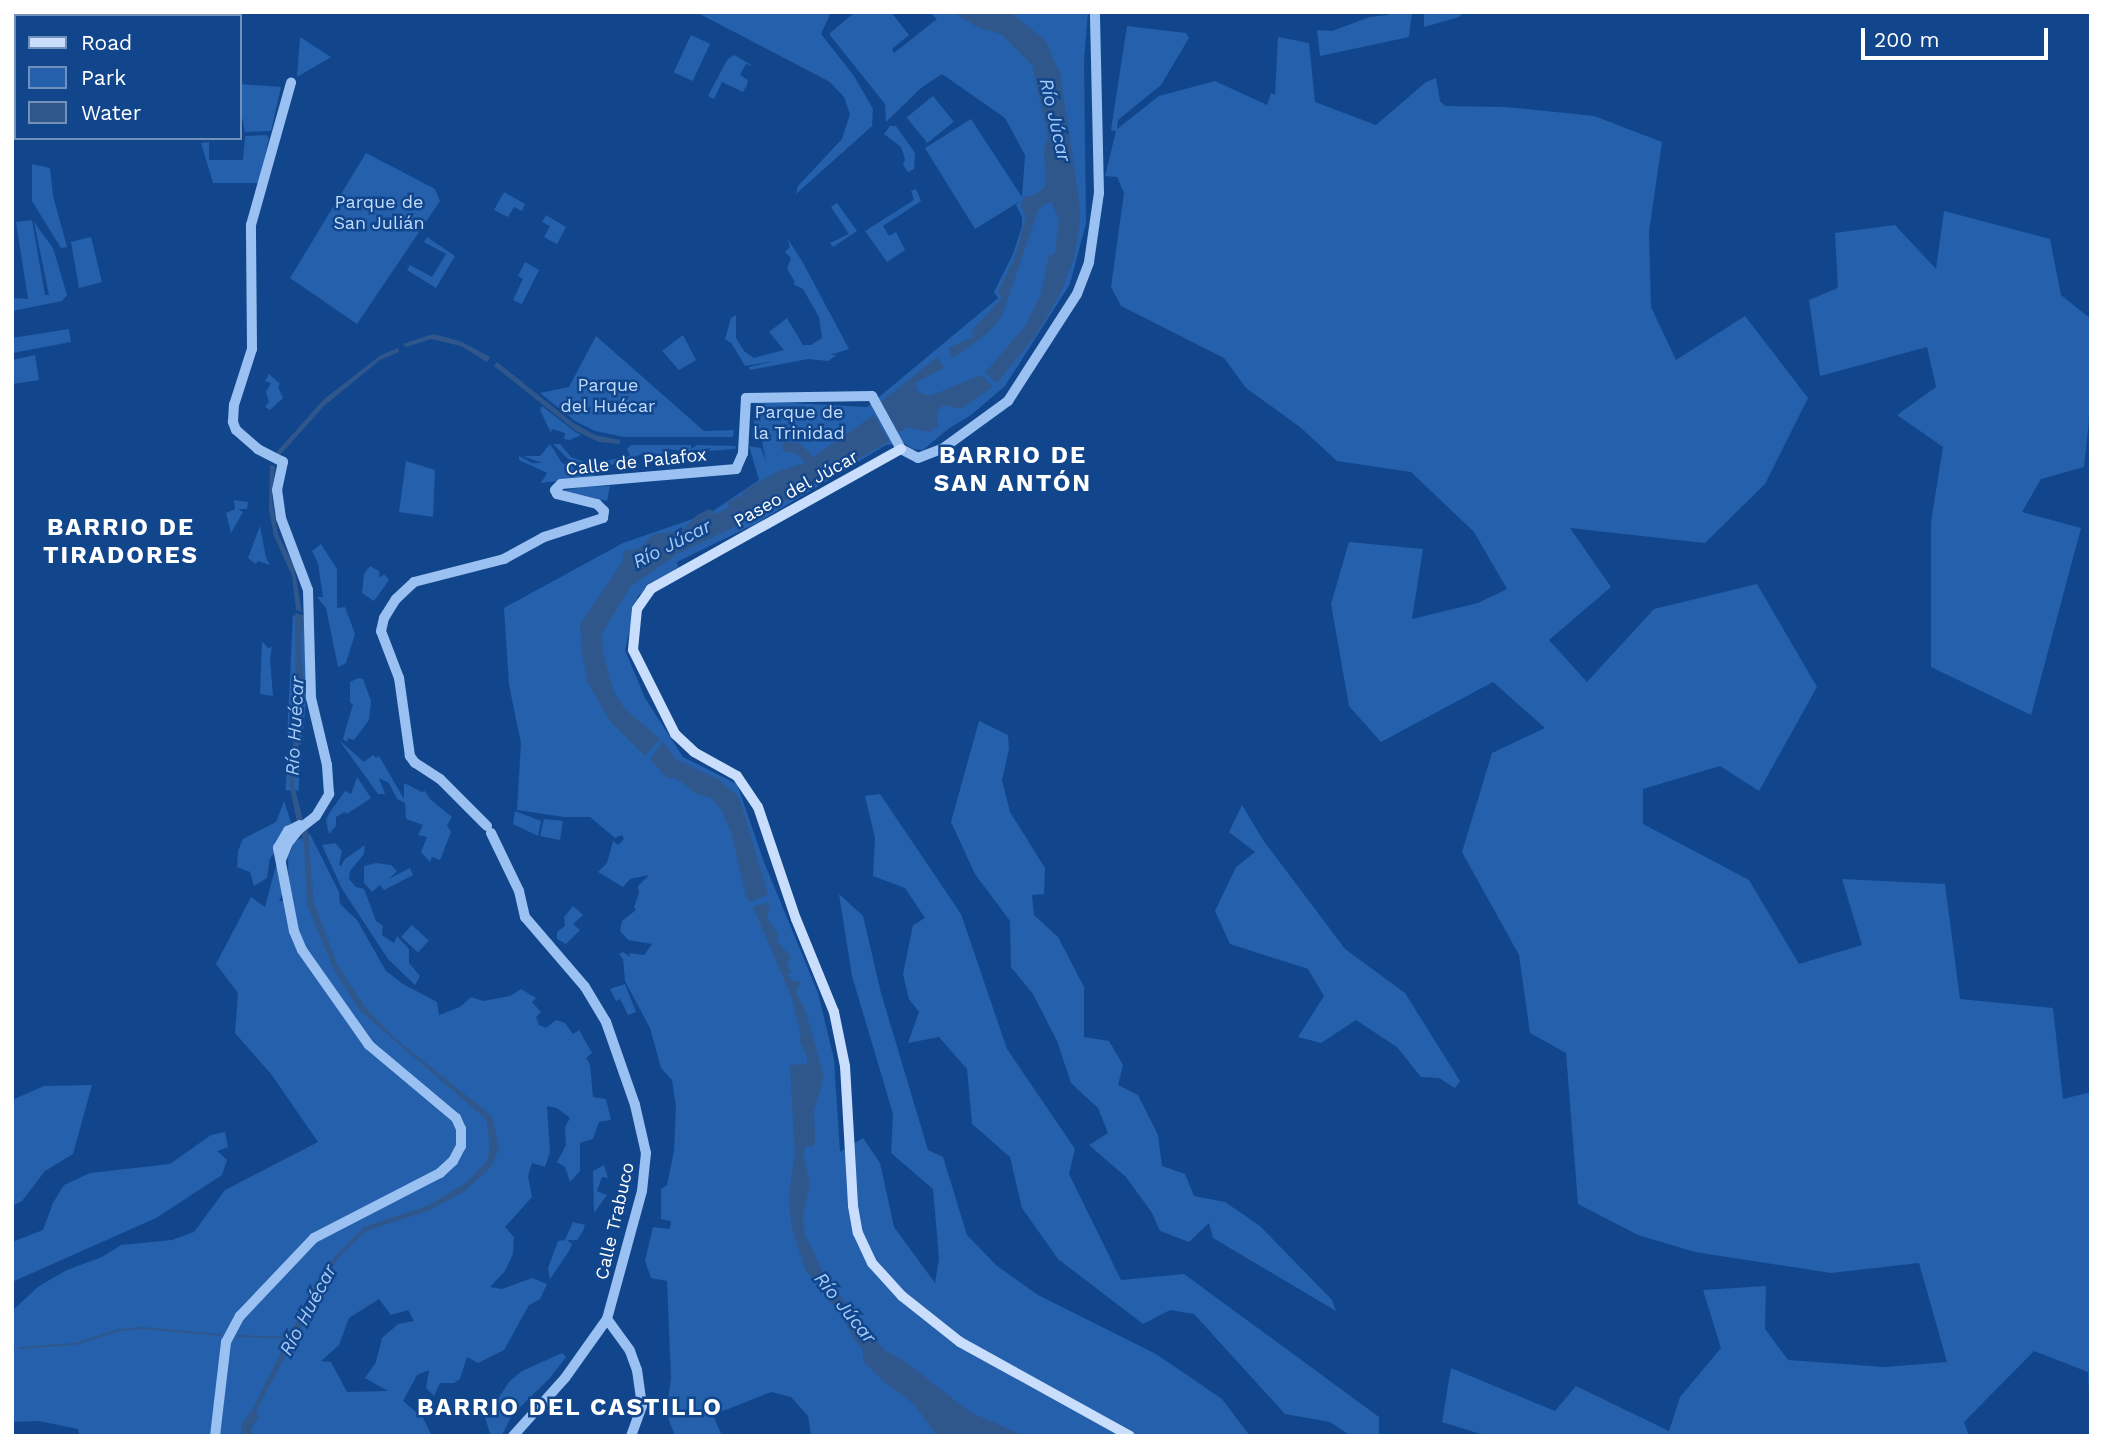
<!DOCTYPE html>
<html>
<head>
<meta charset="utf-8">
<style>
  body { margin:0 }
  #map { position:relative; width:2103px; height:1448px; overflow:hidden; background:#12468c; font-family:"Work Sans",sans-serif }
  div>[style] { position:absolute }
  .green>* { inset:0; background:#2460ab; transform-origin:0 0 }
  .water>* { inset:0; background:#30578b }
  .stream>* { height:2px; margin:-1px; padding:0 1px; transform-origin:1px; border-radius:1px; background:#30578b }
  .river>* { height:10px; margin:-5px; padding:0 5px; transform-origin:5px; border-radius:5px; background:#30578b }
  .tertiary>* { height:10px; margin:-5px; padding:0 5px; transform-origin:5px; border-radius:5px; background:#9ac1f1 }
  .secondary>* { height:10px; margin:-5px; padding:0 5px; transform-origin:5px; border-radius:5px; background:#c8defc }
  span { translate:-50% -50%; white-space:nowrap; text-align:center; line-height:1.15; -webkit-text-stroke:5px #12468c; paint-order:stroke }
  .park-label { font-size:18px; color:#c0dbfc }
  .street-label { font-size:18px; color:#fff }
  .water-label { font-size:19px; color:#a5cbf8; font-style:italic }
  .district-label { font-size:24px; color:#fff; font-weight:700; letter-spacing:2px }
  .frame { position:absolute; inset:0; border:14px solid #fff; pointer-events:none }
  .legend { position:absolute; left:14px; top:14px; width:228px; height:126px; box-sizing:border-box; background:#12468c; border:2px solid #7190ba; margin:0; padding:9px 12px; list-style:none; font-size:21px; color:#fff }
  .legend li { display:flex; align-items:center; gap:14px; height:35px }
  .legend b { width:35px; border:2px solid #7190ba }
  .scale { position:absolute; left:1861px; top:28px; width:187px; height:32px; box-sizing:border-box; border:4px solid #fff; border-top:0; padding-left:9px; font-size:21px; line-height:24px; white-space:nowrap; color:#fff; -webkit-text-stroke:5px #12468c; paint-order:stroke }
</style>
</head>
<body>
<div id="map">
  <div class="green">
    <div style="clip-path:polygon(696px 12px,831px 12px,821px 34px,854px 76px,873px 109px,872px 126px,796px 194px,798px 186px,842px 139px,850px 114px,844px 97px,830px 82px)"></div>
    <div style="clip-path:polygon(855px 12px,891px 12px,909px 35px,892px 49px,894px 53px,937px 19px,929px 12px,1088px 12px,1084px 61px,1086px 223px,1070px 284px,1005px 386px,971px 415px,948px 429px,923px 450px,913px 449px,904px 443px,886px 445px,757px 523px,677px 562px,678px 567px,638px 596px,625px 650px,645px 698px,683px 757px,737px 784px,764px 862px,818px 993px,834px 1059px,840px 1152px,863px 1138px,880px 1163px,894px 1227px,935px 1283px,939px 1259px,933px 1189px,891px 1153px,893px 1114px,852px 976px,839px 894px,863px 916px,881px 993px,928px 1150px,943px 1157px,967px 1235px,997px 1266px,1038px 1295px,1156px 1354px,1222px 1399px,1250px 1436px,815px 1436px,811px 1435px,808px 1416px,791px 1397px,771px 1392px,713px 1415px,722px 1436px,675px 1436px,666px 1412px,671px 1379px,667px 1281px,651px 1278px,645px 1261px,653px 1227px,670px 1229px,671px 1221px,661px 1219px,661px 1189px,667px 1185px,674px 1151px,676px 1107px,672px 1080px,661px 1068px,650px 1028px,625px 981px,623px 959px,619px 954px,623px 952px,630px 957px,629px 953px,644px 955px,652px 944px,628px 940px,620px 931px,622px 921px,636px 910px,634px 907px,639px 893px,638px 886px,649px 875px,630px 879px,623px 887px,598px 872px,607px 863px,613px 841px,618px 845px,624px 839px,622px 835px,615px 838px,590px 817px,564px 817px,517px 810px,521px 743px,509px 685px,504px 608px,623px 543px,710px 513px,759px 480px,749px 446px,761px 448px,766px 462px,761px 437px,752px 436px,756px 401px,867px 407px,998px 298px,994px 292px,1013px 254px,1022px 226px,1022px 217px,1016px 205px,1019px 202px,975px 229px,925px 148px,971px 119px,1022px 197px,1025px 155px,1005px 118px,942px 74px,921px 88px,886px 122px,885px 104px,829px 34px)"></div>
    <div style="clip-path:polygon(1388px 12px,1412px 12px,1409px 37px,1320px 56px,1317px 30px,1332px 31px,1370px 17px,1388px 15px)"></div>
    <div style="clip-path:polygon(1424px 12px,1463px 12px,1459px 17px,1424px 27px)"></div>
    <div style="clip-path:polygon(1127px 26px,1186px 33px,1189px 38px,1161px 85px,1118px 120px,1117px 129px,1159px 96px,1215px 81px,1267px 105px,1271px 93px,1275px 95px,1278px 37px,1309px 43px,1315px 102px,1376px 125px,1426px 82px,1436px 78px,1440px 101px,1445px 106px,1506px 107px,1594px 116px,1662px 142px,1649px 232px,1651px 307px,1676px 360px,1745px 316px,1808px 398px,1765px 484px,1705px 543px,1570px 528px,1611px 587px,1549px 640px,1587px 682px,1654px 609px,1757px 584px,1817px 687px,1759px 791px,1720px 766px,1643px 789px,1643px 824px,1749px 880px,1799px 964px,1862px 945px,1842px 879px,1945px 884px,1960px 999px,2053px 1008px,2063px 1099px,2091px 1092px,2091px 1436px,2088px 1372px,2034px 1351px,1964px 1422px,1969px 1436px,1487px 1436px,1442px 1422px,1451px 1368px,1555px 1411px,1576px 1386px,1669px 1431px,1680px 1397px,1721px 1348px,1703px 1290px,1766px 1286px,1765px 1329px,1788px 1360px,1885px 1367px,1947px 1362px,1919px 1263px,1831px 1273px,1695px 1252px,1638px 1235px,1578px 1204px,1566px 1053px,1530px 1033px,1519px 955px,1462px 852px,1492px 753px,1545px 728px,1493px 682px,1381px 742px,1349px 706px,1331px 604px,1349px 542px,1423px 549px,1412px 619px,1478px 603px,1507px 589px,1474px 532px,1411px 472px,1337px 461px,1300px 427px,1246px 388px,1224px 358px,1121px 306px,1111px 287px,1124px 193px,1117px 177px,1105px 176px,1116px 131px,1111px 130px)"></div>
    <div style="left:691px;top:35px;width:21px;height:41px;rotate:25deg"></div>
    <div style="clip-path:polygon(300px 37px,331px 57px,297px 77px)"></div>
    <div style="clip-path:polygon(734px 55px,755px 67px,746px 64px,740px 75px,748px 80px,747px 85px,743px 92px,722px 82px,714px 99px,708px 96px,727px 60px)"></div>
    <div style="clip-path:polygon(240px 84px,281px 87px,271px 131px,245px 132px,240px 106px)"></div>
    <div style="left:933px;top:96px;width:33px;height:34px;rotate:51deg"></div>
    <div style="clip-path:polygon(890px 126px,896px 126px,915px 153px,914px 169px,908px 172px,903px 165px,905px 159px,901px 147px,884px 134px)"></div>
    <div style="clip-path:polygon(266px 135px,269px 138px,259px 183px,213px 183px,201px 143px,209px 142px,209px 160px,243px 160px,245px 136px)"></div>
    <div style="clip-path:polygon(366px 153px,435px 189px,440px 201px,357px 324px,290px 278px)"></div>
    <div style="clip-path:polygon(32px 164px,50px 168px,53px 196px,67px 247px,61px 248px,32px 201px)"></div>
    <div style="clip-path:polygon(916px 189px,921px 201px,883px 226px,889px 236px,896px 232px,905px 250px,887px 262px,865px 231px,914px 200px,911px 191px)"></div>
    <div style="clip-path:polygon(504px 192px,525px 204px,522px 211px,514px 207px,508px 217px,494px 210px)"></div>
    <div style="clip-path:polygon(837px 203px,857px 231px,833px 247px,830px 243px,849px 234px,831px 207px)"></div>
    <div style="clip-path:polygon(1944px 211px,2050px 239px,2061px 295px,2091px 319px,2091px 402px,2084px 467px,2041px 479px,2022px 512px,2081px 528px,2031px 715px,1931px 667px,1931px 522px,1943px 447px,1897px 415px,1936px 387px,1927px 347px,1820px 376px,1809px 300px,1838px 288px,1835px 233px,1895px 225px,1936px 269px)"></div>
    <div style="clip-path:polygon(546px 215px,566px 227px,557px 244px,544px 237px,550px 226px,542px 222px)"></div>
    <div style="clip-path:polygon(32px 220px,45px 295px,49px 295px,34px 222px,53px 248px,67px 295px,62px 301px,12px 311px,13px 298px,28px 299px,16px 222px)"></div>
    <div style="clip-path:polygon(91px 237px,102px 282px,79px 288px,71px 242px)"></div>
    <div style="clip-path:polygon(427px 237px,455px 256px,436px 288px,407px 270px,410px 265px,432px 277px,446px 254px,424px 242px)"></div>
    <div style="clip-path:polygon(787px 238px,802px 261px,849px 349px,830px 355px,837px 355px,828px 361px,808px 359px,750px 370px,749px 367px,774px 361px,745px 366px,732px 344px,725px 339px,731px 318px,736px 315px,736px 338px,744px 351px,754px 358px,784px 350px,769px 332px,787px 318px,803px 345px,811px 345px,822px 338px,819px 317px,803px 289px,793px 284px,795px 282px,787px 269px,791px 258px,785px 252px,790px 247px)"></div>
    <div style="clip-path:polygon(525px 262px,539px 270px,522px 304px,513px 300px,523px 279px,518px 276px)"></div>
    <div style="clip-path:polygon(69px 329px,71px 342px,12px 353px,12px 338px)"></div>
    <div style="clip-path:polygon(683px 335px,696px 360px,679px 370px,662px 351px)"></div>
    <div style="clip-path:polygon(596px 336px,704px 431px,734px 430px,733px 437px,624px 437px,595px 431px,575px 421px,540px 393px,569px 387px)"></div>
    <div style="clip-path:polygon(35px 355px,39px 380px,12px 384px,12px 360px)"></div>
    <div style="clip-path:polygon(269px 374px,280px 384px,278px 387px,283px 398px,270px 410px,265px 407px,269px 402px,266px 392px,271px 383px,265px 381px)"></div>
    <div style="clip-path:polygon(542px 406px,574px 431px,581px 435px,570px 440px,564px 439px,565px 433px,552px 429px,551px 433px,540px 410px)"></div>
    <div style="clip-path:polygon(550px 444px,562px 463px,596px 476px,541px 483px,547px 473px,519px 460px,519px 456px,532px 463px,542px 463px,523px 456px,540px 456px)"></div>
    <div style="clip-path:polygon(553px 444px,560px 444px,571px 457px,590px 464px,630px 456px,627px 449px,631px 445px,691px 445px,691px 449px,697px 445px,736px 446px,735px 449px,693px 452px,666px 449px,661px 455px,648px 452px,599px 469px,568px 459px)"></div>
    <div style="clip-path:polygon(406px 461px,435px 470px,433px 517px,399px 512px)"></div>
    <div style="clip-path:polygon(610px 486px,607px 501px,561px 491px,583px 487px)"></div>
    <div style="clip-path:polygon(234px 500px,248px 502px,247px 509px,238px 509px,243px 512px,231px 533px,226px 513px,235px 509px)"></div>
    <div style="clip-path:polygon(260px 526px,266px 558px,270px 565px,258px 561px,256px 564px,248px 558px)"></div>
    <div style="clip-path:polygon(321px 544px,337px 569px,337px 608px,345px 607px,355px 634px,346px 663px,338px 667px,326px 608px,317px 597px,323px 597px,318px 563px,312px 551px)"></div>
    <div style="clip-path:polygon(370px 566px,379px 571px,380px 578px,384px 574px,389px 580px,374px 601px,362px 593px,364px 574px)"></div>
    <div style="clip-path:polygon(293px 615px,304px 622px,311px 698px,306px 698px,302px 744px,297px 745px,287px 737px)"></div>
    <div style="clip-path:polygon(262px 641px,268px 648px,272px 647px,270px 659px,273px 696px,260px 694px)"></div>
    <div style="clip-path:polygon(358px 678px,363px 679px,371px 701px,369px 720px,354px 740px,348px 738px,347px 742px,343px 739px,353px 704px,350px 703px,350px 682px)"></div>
    <div style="clip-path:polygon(979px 721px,1008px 735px,1009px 749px,1002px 780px,1010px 812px,1045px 868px,1044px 894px,1032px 895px,1034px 915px,1058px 937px,1084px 987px,1084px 1037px,1109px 1041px,1123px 1065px,1118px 1085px,1138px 1095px,1158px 1135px,1162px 1166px,1185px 1174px,1194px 1196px,1225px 1202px,1260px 1226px,1332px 1300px,1336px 1311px,1213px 1238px,1209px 1223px,1189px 1242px,1160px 1231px,1152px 1213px,1126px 1177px,1089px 1145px,1108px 1133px,1098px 1108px,1071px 1083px,1057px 1041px,1033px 994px,1011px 967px,1010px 921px,975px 874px,951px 822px)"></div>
    <div style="clip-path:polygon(339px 740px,364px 762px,373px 755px,376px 758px,379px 756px,404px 799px,404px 783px,422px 792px,425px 791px,430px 799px,452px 817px,447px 825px,451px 832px,440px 860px,432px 857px,430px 862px,421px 852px,427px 837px,418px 835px,423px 825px,406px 819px,405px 803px,397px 799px,389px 783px,379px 778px,385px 794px,378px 794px)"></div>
    <div style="left:288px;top:754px;width:13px;height:36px;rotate:4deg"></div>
    <div style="clip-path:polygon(357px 777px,371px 798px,347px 814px,345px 812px,336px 817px,336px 826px,329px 834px,326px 820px,330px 812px,345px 791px,351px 794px)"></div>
    <div style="clip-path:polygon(880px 794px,961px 914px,1007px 1049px,1075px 1149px,1069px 1174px,1121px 1280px,1184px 1274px,1379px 1417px,1379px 1436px,1351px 1436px,1330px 1422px,1285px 1414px,1194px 1314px,1170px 1310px,1143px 1324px,1058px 1259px,1022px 1208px,1010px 1157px,972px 1124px,967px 1069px,939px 1037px,908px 1043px,919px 1012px,909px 999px,903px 974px,913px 925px,925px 918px,905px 888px,873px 876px,875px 838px,865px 796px)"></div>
    <div style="clip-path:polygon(284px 801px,294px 832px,270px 858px,267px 878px,254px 886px,250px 872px,237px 867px,238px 851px,243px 839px,276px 822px)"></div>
    <div style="clip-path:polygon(1242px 805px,1263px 840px,1345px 949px,1405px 993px,1460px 1081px,1455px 1088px,1439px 1078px,1421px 1077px,1397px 1047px,1356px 1020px,1321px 1043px,1298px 1037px,1324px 996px,1308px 969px,1230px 944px,1215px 911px,1236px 867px,1255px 852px,1229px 832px)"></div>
    <div style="clip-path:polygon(515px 811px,541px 821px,538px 836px,513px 824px)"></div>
    <div style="clip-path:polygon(544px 819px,563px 821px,560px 840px,540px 836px)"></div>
    <div style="clip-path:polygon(evenodd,310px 834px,339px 892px,340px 904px,357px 920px,386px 971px,403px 984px,437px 1002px,439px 1015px,460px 1007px,471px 997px,483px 1001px,510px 996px,521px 989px,536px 998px,532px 1002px,541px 1012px,536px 1017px,539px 1025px,546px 1028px,556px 1020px,565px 1023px,573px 1034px,579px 1030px,592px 1053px,586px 1058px,590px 1064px,593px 1097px,606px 1099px,611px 1120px,599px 1122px,593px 1139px,580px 1143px,580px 1171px,570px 1182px,565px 1167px,557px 1162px,566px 1145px,565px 1127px,570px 1118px,557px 1108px,547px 1106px,550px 1152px,545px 1167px,532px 1163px,528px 1176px,532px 1197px,505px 1227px,514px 1237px,513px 1254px,505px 1271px,490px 1287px,502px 1289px,532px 1278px,547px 1284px,540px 1299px,529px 1305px,504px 1350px,478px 1363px,467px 1357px,460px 1379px,454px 1383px,440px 1383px,434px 1396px,426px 1388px,429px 1370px,417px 1375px,403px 1401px,423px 1418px,432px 1436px,80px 1436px,78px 1429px,39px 1421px,12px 1422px,12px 1311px,39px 1286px,67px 1270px,102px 1257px,121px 1245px,172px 1240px,194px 1232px,225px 1190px,318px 1142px,271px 1074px,235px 1033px,238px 993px,216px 964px,251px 897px,265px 907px,277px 862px,283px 893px,279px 901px,289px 901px,288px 857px,295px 841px,310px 834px,379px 1299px,391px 1315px,408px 1310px,414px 1321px,398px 1324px,382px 1338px,376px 1362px,365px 1378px,388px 1391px,347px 1392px,331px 1362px,321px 1361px,339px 1345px,349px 1318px,379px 1299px)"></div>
    <div style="clip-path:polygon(335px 843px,342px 851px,339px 865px,341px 866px,345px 859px,365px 845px,364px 854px,350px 871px,349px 879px,356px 887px,364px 889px,376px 921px,383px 926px,382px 935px,394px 943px,397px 936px,409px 949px,409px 963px,420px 976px,415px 985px,388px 959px,342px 889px,322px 845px)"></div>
    <div style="clip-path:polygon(376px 863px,391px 865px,397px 871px,389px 879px,410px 868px,413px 875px,384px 890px,380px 885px,372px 892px,364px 883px,364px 866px)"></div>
    <div style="clip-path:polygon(573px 906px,583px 915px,573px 924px,580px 930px,566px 944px,557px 939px,557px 932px,565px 926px,564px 917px)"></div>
    <div style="left:412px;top:925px;width:23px;height:16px;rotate:43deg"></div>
    <div style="clip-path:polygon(625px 984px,636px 1012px,628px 1015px,620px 999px,616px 1001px,610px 989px)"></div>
    <div style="clip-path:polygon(92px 1085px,73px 1154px,45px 1171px,22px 1201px,12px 1206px,12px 1100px,44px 1086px)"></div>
    <div style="clip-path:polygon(225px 1132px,228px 1147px,217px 1151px,227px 1160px,222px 1175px,156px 1218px,12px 1282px,12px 1242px,43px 1230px,53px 1203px,64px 1185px,90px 1173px,170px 1164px,211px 1135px)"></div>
    <div style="clip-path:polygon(604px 1165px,608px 1178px,602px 1177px,597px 1191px,607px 1195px,594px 1213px,593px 1171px)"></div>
    <div style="clip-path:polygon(573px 1222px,585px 1225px,583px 1231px,577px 1240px,567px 1240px,572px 1244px,569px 1251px,550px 1279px,548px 1268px,558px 1241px,565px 1240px)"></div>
    <div style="clip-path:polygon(562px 1353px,566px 1357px,549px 1379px,512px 1415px,502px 1435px,491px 1436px,485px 1418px,509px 1382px,522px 1371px)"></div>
  </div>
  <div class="water">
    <div style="clip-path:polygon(953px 12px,1010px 12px,1045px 40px,1060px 73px,1079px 200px,1080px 222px,1074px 259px,1060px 294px,1036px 335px,997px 383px,985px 373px,1026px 325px,1041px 294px,1049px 256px,1055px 253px,1059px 219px,1051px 201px,1039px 208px,1002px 316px,989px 332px,953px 358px,948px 348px,975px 336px,971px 331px,1002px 298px,998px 292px,1014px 259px,1026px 218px,1021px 205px,1024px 197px,1035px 195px,1046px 186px,1044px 149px,1048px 137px,1032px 65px,1001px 34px,977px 27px)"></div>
    <div style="clip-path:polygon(433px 334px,460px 341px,490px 357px,487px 362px,461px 346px,431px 339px,406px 347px,403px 344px)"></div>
    <div style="clip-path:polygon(398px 348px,399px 352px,380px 360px,324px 406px,280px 455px,276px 453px,323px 400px,381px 355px)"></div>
    <div style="clip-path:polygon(937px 357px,944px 368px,915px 383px,918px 392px,930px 396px,981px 375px,993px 387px,961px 409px,943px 405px,937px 412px,938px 426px,929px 432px,907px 427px,899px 433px,881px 402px)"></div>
    <div style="clip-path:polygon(497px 362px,572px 422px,595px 435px,620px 440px,620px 444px,599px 442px,576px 431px,494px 366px)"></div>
    <div style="clip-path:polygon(874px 415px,889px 441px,760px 515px,679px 553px,631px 586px,602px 633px,603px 654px,614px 692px,624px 708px,660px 739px,645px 756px,610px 721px,588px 683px,583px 660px,580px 624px,623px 561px,624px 551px,640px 548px,654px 534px,682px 531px,697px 515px,710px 509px,716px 514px,728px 508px,728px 502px,739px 496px,741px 498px,745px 490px,777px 472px,804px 463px)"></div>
    <div style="clip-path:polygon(270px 465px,275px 466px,272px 499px,278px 534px,294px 566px,302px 612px,296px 610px,292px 576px,274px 536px,269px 510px)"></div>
    <div style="clip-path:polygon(295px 613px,303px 615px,304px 618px,301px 641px,304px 695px,296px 694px)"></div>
    <div style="clip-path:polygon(298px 700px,304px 700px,294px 785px,303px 820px,297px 822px,289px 783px)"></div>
    <div style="clip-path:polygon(663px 742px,676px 759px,719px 780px,739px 797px,768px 894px,751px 902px,746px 897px,732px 835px,721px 809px,711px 798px,697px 794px,677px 779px,667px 778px,650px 759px)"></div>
    <div style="clip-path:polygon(308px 830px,314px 903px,338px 966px,364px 1006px,396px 1039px,487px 1112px,493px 1119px,499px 1149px,491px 1167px,464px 1192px,428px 1211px,366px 1231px,338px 1258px,248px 1426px,245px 1424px,319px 1277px,335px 1256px,364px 1227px,427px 1206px,467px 1182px,487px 1161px,490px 1147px,486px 1119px,359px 1010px,333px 968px,307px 904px,304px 844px,301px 833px)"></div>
    <div style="clip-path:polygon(769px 902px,768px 920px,777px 932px,778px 942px,791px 957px,787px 964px,792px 972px,787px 975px,793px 981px,801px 982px,796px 992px,806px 1012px,824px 1077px,814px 1110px,815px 1140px,813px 1147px,806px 1146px,803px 1154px,810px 1183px,803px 1217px,805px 1234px,825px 1277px,884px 1350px,907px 1363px,970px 1412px,1024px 1436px,937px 1436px,914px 1404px,883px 1381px,863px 1361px,863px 1350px,852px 1336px,837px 1305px,831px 1304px,820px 1288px,821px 1284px,806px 1272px,791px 1225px,789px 1193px,795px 1154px,790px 1065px,807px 1064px,807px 1057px,799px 1039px,801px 1035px,791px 996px,753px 907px)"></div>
  </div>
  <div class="stream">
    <div style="left:235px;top:1336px;width:57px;rotate:2deg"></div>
    <div style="left:19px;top:1348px;width:56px;rotate:-4.1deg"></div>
    <div style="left:75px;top:1344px;width:47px;rotate:-17.3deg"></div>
    <div style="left:120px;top:1330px;width:23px;rotate:-5deg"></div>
    <div style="left:143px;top:1328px;width:79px;rotate:5.1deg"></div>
    <div style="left:12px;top:1349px;width:2px"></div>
  </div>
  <div class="river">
    <div style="left:787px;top:447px;width:12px;rotate:9deg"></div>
    <div style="left:799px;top:449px;width:28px;rotate:46deg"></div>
    <div style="left:246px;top:1436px;width:10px;rotate:-84deg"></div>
    <div style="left:247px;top:1426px;width:12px;rotate:-59deg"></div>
  </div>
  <div class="tertiary">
    <div style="left:487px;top:826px;width:66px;rotate:-135deg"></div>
    <div style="left:440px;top:779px;width:30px;rotate:-147deg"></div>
    <div style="left:415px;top:763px;width:9px;rotate:-126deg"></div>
    <div style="left:410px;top:756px;width:79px;rotate:-98deg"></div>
    <div style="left:399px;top:678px;width:50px;rotate:-111deg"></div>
    <div style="left:381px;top:631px;width:13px;rotate:-77deg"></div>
    <div style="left:384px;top:618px;width:22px;rotate:-58deg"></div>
    <div style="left:396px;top:599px;width:25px;rotate:-43deg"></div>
    <div style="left:414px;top:582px;width:93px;rotate:-14.3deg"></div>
    <div style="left:504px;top:559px;width:46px;rotate:-28.8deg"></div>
    <div style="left:544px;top:537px;width:62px;rotate:-17.9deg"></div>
    <div style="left:603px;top:518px;width:7px;rotate:-82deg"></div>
    <div style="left:604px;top:511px;width:10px;rotate:-135deg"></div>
    <div style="left:597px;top:504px;width:41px;rotate:-166deg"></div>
    <div style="left:557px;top:494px;width:4px;rotate:-117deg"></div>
    <div style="left:555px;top:490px;width:8px;rotate:-45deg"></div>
    <div style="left:561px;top:484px;width:176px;rotate:-4.9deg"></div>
    <div style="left:736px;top:469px;width:17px;rotate:-66deg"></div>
    <div style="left:743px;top:453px;width:55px;rotate:-86.9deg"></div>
    <div style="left:746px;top:398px;width:126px;rotate:-0.9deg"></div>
    <div style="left:872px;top:396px;width:60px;rotate:61.3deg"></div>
    <div style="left:901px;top:449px;width:19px;rotate:28deg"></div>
    <div style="left:918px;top:458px;width:26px;rotate:-21deg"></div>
    <div style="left:942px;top:449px;width:82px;rotate:-36deg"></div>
    <div style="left:1008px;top:401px;width:127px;rotate:-57.2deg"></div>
    <div style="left:1077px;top:294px;width:34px;rotate:-69deg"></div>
    <div style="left:1089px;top:262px;width:70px;rotate:-81.8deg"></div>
    <div style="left:1099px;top:193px;width:181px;rotate:-91.3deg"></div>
    <div style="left:491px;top:833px;width:64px;rotate:64.2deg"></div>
    <div style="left:519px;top:891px;width:27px;rotate:77deg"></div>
    <div style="left:525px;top:917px;width:92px;rotate:49.4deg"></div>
    <div style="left:585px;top:987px;width:41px;rotate:59deg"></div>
    <div style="left:606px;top:1022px;width:88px;rotate:70.7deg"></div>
    <div style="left:635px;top:1105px;width:49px;rotate:77.1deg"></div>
    <div style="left:646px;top:1153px;width:38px;rotate:96deg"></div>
    <div style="left:642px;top:1191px;width:133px;rotate:105.3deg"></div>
    <div style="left:607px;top:1319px;width:72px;rotate:125.4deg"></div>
    <div style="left:565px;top:1378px;width:78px;rotate:131.9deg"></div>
    <div style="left:281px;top:860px;width:18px;rotate:-68deg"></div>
    <div style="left:288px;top:843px;width:16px;rotate:-52deg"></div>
    <div style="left:298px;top:830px;width:23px;rotate:-38deg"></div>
    <div style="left:316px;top:816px;width:26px;rotate:-59deg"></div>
    <div style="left:329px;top:794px;width:29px;rotate:-94deg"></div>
    <div style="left:327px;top:765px;width:69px;rotate:-103.4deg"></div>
    <div style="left:311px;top:698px;width:108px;rotate:-91.6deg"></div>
    <div style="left:308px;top:590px;width:77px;rotate:-110.6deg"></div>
    <div style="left:281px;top:518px;width:28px;rotate:-98deg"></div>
    <div style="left:277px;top:490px;width:29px;rotate:-78deg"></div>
    <div style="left:283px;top:462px;width:28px;rotate:-153deg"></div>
    <div style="left:258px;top:449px;width:29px;rotate:-139deg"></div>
    <div style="left:236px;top:430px;width:9px;rotate:-111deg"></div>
    <div style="left:233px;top:422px;width:17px;rotate:-87deg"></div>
    <div style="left:234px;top:405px;width:59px;rotate:-72.2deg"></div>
    <div style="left:252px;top:349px;width:124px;rotate:-90.5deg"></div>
    <div style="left:251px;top:225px;width:148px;rotate:-74.3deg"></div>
    <div style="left:607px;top:1319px;width:39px;rotate:54deg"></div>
    <div style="left:630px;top:1351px;width:20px;rotate:70deg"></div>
    <div style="left:637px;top:1370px;width:36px;rotate:82deg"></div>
    <div style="left:642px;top:1406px;width:32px;rotate:110deg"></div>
    <div style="left:215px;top:1436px;width:95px;rotate:-83.3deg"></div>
    <div style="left:226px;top:1342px;width:30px;rotate:-62deg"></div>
    <div style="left:240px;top:1316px;width:108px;rotate:-46.5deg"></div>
    <div style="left:314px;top:1238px;width:142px;rotate:-27.3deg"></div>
    <div style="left:440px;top:1173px;width:18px;rotate:-43deg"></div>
    <div style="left:453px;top:1161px;width:17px;rotate:-62deg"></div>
    <div style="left:461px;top:1146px;width:17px;rotate:-90deg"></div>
    <div style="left:461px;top:1129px;width:12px;rotate:-114deg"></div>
    <div style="left:456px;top:1118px;width:114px;rotate:-140deg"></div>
    <div style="left:369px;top:1045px;width:116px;rotate:-125.2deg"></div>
    <div style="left:302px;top:950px;width:21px;rotate:-113deg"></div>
    <div style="left:294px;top:931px;width:85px;rotate:-100.9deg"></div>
    <div style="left:278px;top:848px;width:20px;rotate:-60deg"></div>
    <div style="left:288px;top:831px;width:13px;rotate:-27deg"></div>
  </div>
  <div class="secondary">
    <div style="left:901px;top:449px;width:287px;rotate:150.8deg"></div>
    <div style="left:651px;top:589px;width:24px;rotate:125deg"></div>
    <div style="left:637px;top:609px;width:41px;rotate:95.6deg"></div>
    <div style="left:633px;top:650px;width:94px;rotate:63.4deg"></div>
    <div style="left:675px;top:734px;width:26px;rotate:43deg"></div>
    <div style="left:694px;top:752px;width:49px;rotate:29.2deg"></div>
    <div style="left:737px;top:776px;width:37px;rotate:56deg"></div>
    <div style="left:758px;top:807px;width:118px;rotate:71.3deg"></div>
    <div style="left:796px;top:919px;width:100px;rotate:67.8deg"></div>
    <div style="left:834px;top:1012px;width:55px;rotate:78.5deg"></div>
    <div style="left:845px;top:1066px;width:140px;rotate:86.7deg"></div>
    <div style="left:853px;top:1206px;width:27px;rotate:80deg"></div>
    <div style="left:858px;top:1233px;width:33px;rotate:65deg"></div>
    <div style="left:872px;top:1263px;width:45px;rotate:47.7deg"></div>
    <div style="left:902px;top:1296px;width:74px;rotate:38.4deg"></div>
    <div style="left:960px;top:1342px;width:194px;rotate:28.9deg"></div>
  </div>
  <div class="park-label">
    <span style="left:379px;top:213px">Parque de<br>San Julián</span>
    <span style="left:608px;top:396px">Parque<br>del Huécar</span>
    <span style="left:799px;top:423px">Parque de<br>la Trinidad</span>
  </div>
  <div class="street-label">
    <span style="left:636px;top:462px;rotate:-6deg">Calle de Palafox</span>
    <span style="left:796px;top:489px;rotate:-29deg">Paseo del Júcar</span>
    <span style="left:615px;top:1221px;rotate:-77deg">Calle Trabuco</span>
  </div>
  <div class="water-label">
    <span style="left:1055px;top:120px;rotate:77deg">Río Júcar</span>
    <span style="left:672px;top:544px;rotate:-27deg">Río Júcar</span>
    <span style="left:295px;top:726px;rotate:-87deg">Río Huécar</span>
    <span style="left:845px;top:1308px;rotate:51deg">Río Júcar</span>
    <span style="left:308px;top:1310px;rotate:-62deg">Río Huécar</span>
  </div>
  <div class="district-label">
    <span style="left:1013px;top:470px">BARRIO DE<br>SAN ANTÓN</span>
    <span style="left:121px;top:542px">BARRIO DE<br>TIRADORES</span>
    <span style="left:570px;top:1408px">BARRIO DEL CASTILLO</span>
  </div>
  <div class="frame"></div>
  <ul class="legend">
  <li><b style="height:9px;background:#c8defc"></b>Road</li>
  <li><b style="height:19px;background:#2460ab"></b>Park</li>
  <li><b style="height:19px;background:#30578b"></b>Water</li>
  </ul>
  <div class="scale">200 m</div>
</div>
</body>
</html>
